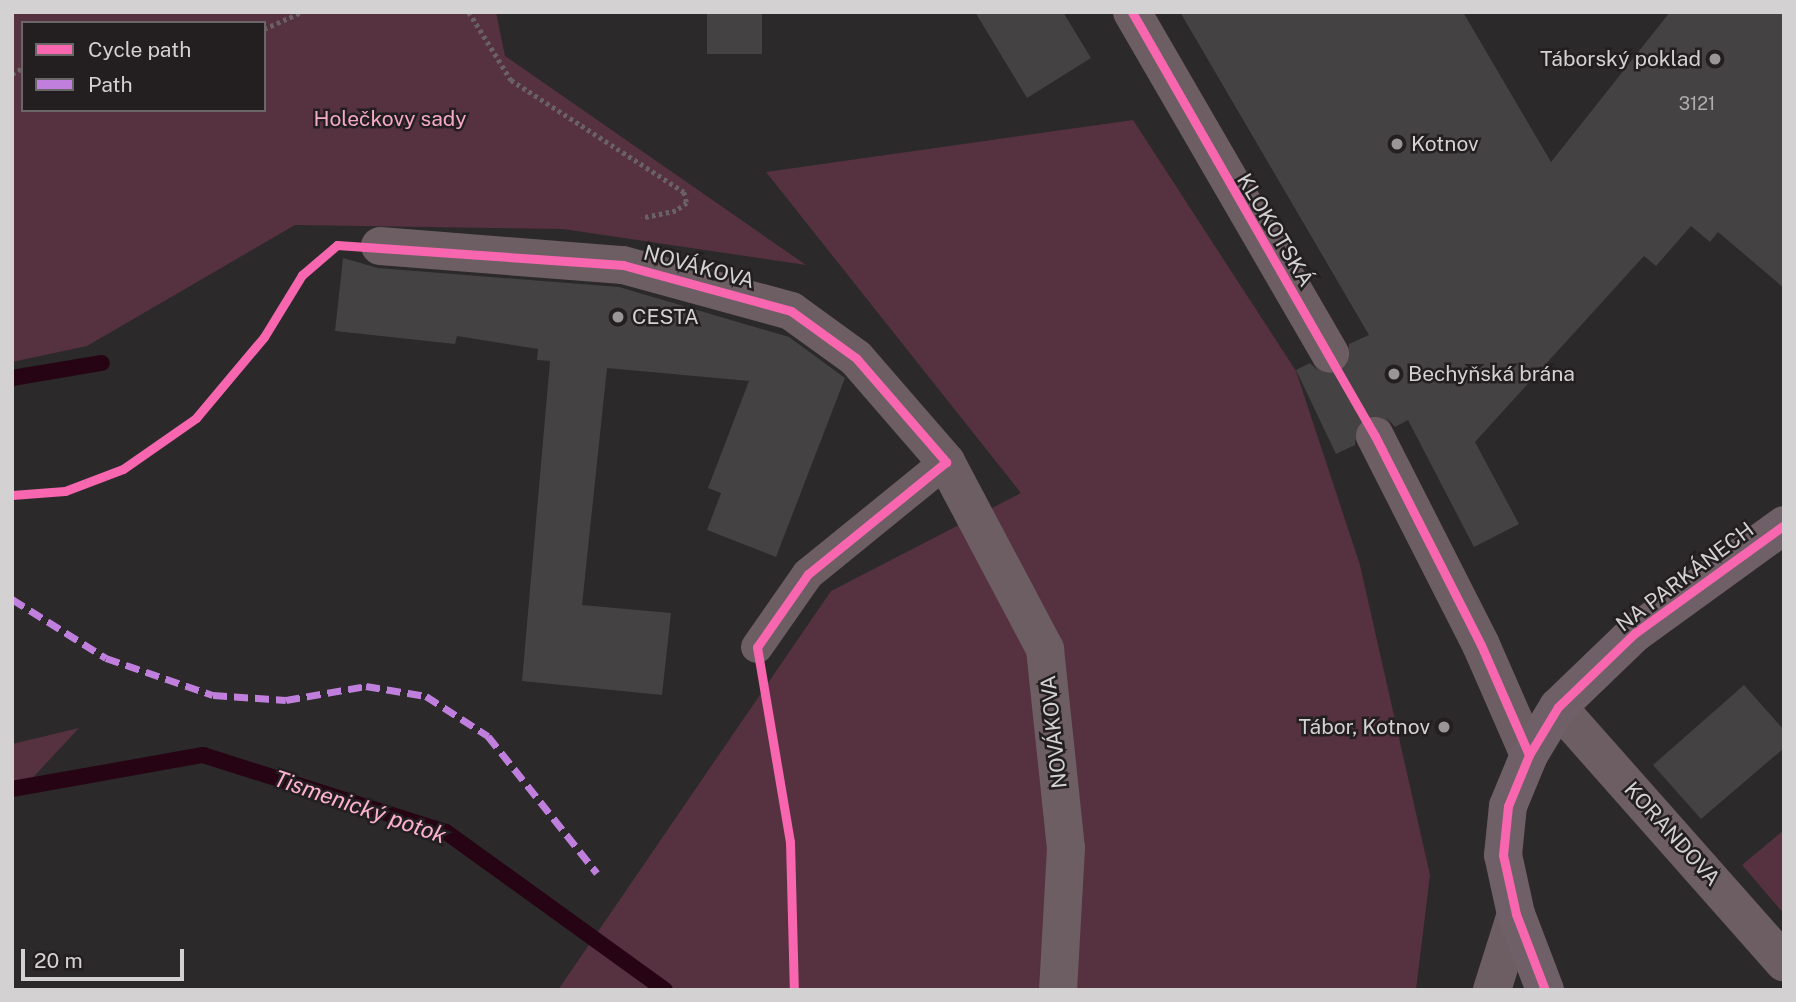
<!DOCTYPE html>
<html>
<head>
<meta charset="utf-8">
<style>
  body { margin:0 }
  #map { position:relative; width:1796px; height:1002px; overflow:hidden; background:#2b292a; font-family:"Public Sans",sans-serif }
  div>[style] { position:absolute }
  .green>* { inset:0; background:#563140 }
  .stream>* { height:16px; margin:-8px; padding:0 8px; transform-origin:8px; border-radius:8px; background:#260414 }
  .building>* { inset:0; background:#444242; transform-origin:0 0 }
  .minor-tunnel>* { height:38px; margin-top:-19px; transform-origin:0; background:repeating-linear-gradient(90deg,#444243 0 38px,transparent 0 57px) }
  .path>* { height:4.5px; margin-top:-2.25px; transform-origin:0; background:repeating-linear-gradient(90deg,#6a6165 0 3.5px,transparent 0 7px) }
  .service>* { height:32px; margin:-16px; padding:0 16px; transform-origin:16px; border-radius:16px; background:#6c5e63 }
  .minor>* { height:38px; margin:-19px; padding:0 19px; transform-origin:19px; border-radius:19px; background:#6c5e63 }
  .secondary>* { height:38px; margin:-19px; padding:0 19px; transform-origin:19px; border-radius:19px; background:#6f5f66 }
  .quiet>* { height:7px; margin-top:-3.5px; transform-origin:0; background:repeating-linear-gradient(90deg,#c07fdc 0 14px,transparent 0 21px) }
  .cycleway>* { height:9px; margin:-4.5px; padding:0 4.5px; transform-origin:4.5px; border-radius:4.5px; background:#f766af }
  .dots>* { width:19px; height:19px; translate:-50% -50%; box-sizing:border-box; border:4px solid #231f20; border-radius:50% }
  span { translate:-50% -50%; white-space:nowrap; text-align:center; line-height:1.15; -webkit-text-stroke:5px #231f20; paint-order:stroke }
  .number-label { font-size:18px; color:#b0adae }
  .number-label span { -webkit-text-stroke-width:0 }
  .poi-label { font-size:21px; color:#d4d1d2 }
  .right { translate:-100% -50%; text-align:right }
  .left { translate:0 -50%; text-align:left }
  .park-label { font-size:21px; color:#f5a9c6 }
  .street-label { font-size:21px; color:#d4d1d2 }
  .water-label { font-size:23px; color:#fdb1cf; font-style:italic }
  .frame { position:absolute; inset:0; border:14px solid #d4d1d2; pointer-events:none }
  .legend { position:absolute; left:21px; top:21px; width:245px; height:91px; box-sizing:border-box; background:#231f20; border:2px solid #6a6667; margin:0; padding:9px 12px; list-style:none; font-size:21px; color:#d4d1d2 }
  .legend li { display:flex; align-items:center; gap:14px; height:35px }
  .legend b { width:35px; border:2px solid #6a6667 }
  .scale { position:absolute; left:21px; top:949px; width:163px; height:32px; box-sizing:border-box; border:4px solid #d4d1d2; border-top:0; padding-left:9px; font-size:21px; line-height:24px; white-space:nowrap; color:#d4d1d2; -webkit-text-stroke:5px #231f20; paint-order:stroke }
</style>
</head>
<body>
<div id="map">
  <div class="green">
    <div style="clip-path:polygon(evenodd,12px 12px,496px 12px,505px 56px,806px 265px,563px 229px,295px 225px,87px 346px,12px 362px,12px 12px,23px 23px,264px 23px,264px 110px,23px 110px,23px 23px)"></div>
    <div style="clip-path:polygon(1133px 120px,1296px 371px,1360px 565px,1430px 875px,1416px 990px,558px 990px,831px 591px,1021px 493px,766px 172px)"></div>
    <div style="clip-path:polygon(79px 728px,12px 800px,12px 744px)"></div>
    <div style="clip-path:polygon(1784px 830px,1784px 914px,1742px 865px)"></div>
  </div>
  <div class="stream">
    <div style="left:12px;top:378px;width:91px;rotate:-9.5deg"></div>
    <div style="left:12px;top:789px;width:194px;rotate:-10.1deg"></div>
    <div style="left:203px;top:755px;width:255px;rotate:17.6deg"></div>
    <div style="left:446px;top:832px;width:270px;rotate:35.8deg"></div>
  </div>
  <div class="building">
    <div style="left:707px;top:12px;width:55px;height:42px"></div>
    <div style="clip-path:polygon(975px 12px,1063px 12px,1091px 58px,1027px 98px)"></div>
    <div style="clip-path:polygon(1180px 12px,1463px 12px,1551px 162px,1670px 12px,1784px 12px,1784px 288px,1718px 232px,1710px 242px,1691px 226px,1656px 266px,1644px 256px,1475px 442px,1519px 524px,1474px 547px,1408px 420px,1395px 427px,1386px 417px,1366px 416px,1356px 425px,1355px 445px,1336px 454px,1296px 370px,1310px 363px,1320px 373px,1340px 373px,1349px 364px,1349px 344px,1369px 335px)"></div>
    <div style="clip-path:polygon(343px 258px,378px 268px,619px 287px,789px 337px,845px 378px,776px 557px,707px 530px,721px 493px,708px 488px,749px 381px,607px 368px,582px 605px,671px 613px,662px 695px,522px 681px,550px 361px,537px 360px,538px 349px,457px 336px,455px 344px,335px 331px)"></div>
    <div style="clip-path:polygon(1744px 685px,1784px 730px,1784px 748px,1701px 819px,1653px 765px)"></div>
  </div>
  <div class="minor-tunnel">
    <div style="left:1330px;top:354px;width:94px;rotate:61.2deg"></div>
  </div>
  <div class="path">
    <div style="left:469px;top:12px;width:80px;rotate:58.3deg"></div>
    <div style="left:511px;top:80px;width:206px;rotate:32.9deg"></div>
    <div style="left:684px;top:192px;width:11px;rotate:75deg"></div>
    <div style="left:687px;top:203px;width:14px;rotate:144deg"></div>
    <div style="left:676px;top:211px;width:35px;rotate:168deg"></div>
    <div style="left:264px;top:29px;width:42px;rotate:-24.1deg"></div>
    <div style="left:12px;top:74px;width:13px;rotate:-29deg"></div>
  </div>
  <div class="service">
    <div style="left:757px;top:647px;width:89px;rotate:-55.1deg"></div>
    <div style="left:808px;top:574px;width:178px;rotate:-39.1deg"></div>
  </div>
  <div class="minor">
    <div style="left:1132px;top:12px;width:395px;rotate:59.9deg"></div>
    <div style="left:380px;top:246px;width:244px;rotate:4.5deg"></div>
    <div style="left:623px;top:265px;width:174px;rotate:15.3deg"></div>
    <div style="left:791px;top:311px;width:80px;rotate:35.9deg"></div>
    <div style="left:856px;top:358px;width:138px;rotate:49.1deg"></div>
    <div style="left:946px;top:462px;width:212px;rotate:62.1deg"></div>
    <div style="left:1045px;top:649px;width:200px;rotate:84deg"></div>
    <div style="left:1066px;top:848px;width:142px;rotate:93.2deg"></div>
    <div style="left:1375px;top:436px;width:234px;rotate:63.1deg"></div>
    <div style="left:1481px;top:645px;width:120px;rotate:66.4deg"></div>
    <div style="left:1558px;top:707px;width:341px;rotate:48.5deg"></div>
    <div style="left:1492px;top:990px;width:80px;rotate:-72.5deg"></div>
  </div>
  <div class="secondary">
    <div style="left:1545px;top:990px;width:81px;rotate:-110.9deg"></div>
    <div style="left:1516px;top:914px;width:60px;rotate:-102.4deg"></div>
    <div style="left:1503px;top:855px;width:49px;rotate:-84.2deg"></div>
    <div style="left:1508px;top:806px;width:55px;rotate:-67.6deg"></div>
    <div style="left:1529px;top:755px;width:56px;rotate:-58.9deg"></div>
    <div style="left:1558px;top:707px;width:107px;rotate:-43.9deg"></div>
    <div style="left:1635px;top:633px;width:184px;rotate:-35.9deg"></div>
  </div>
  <div class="quiet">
    <div style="left:12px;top:599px;width:111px;rotate:32.1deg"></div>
    <div style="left:106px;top:658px;width:113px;rotate:19.1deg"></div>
    <div style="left:213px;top:695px;width:73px;rotate:3.9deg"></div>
    <div style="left:286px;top:700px;width:81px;rotate:-9.9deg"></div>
    <div style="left:366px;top:686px;width:61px;rotate:9.5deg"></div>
    <div style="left:426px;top:696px;width:74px;rotate:32.8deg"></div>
    <div style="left:488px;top:736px;width:175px;rotate:51.5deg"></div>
  </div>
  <div class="cycleway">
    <div style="left:1132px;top:12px;width:489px;rotate:60.2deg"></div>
    <div style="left:1375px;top:436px;width:234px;rotate:63.1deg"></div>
    <div style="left:1481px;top:645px;width:120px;rotate:66.4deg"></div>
    <div style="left:12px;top:495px;width:53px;rotate:-4.3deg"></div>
    <div style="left:65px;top:491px;width:62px;rotate:-20.8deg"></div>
    <div style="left:123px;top:469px;width:89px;rotate:-34.9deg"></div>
    <div style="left:196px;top:418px;width:106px;rotate:-50deg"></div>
    <div style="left:264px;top:337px;width:73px;rotate:-58.5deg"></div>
    <div style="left:302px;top:275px;width:46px;rotate:-40.6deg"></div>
    <div style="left:337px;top:245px;width:287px;rotate:4deg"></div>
    <div style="left:623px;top:265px;width:174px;rotate:15.3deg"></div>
    <div style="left:791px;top:311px;width:80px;rotate:35.9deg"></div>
    <div style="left:856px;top:358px;width:138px;rotate:49.1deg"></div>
    <div style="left:946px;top:462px;width:178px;rotate:140.9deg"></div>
    <div style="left:808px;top:574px;width:89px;rotate:124.9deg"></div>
    <div style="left:757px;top:647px;width:198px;rotate:80.4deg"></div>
    <div style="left:790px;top:842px;width:148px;rotate:88.5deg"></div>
    <div style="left:1545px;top:990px;width:81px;rotate:-110.9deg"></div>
    <div style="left:1516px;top:914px;width:60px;rotate:-102.4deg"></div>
    <div style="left:1503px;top:855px;width:49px;rotate:-84.2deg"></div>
    <div style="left:1508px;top:806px;width:55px;rotate:-67.6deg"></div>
    <div style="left:1529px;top:755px;width:56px;rotate:-58.9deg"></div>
    <div style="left:1558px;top:707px;width:107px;rotate:-43.9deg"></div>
    <div style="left:1635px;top:633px;width:184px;rotate:-35.9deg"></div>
  </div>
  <div class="dots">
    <div style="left:1715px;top:59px;background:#999697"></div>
    <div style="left:1397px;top:144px;background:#999697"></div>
    <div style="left:618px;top:317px;background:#999697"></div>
    <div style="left:1394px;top:374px;background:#999697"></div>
    <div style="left:1444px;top:727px;background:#999697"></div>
  </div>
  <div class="number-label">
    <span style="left:1697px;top:104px">3121</span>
  </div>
  <div class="poi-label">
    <span class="right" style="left:1701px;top:59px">Táborský poklad</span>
    <span class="left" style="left:1411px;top:144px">Kotnov</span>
    <span class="left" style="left:632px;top:317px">CESTA</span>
    <span class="left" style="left:1408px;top:374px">Bechyňská brána</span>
    <span class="right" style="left:1430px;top:727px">Tábor, Kotnov</span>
  </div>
  <div class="park-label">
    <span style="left:390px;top:119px">Holečkovy sady</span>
  </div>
  <div class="street-label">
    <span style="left:1275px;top:230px;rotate:59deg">KLOKOTSKÁ</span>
    <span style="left:699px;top:267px;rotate:15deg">NOVÁKOVA</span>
    <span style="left:1685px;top:577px;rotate:-37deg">NA PARKÁNECH</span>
    <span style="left:1054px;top:732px;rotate:-96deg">NOVÁKOVA</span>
    <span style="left:1672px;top:834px;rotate:48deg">KORANDOVA</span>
  </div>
  <div class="water-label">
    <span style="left:360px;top:807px;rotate:19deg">Tismenický potok</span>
  </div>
  <div class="frame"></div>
  <ul class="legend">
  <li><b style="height:9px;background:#f766af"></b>Cycle path</li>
  <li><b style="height:9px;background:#c07fdc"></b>Path</li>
  </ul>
  <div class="scale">20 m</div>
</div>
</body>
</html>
